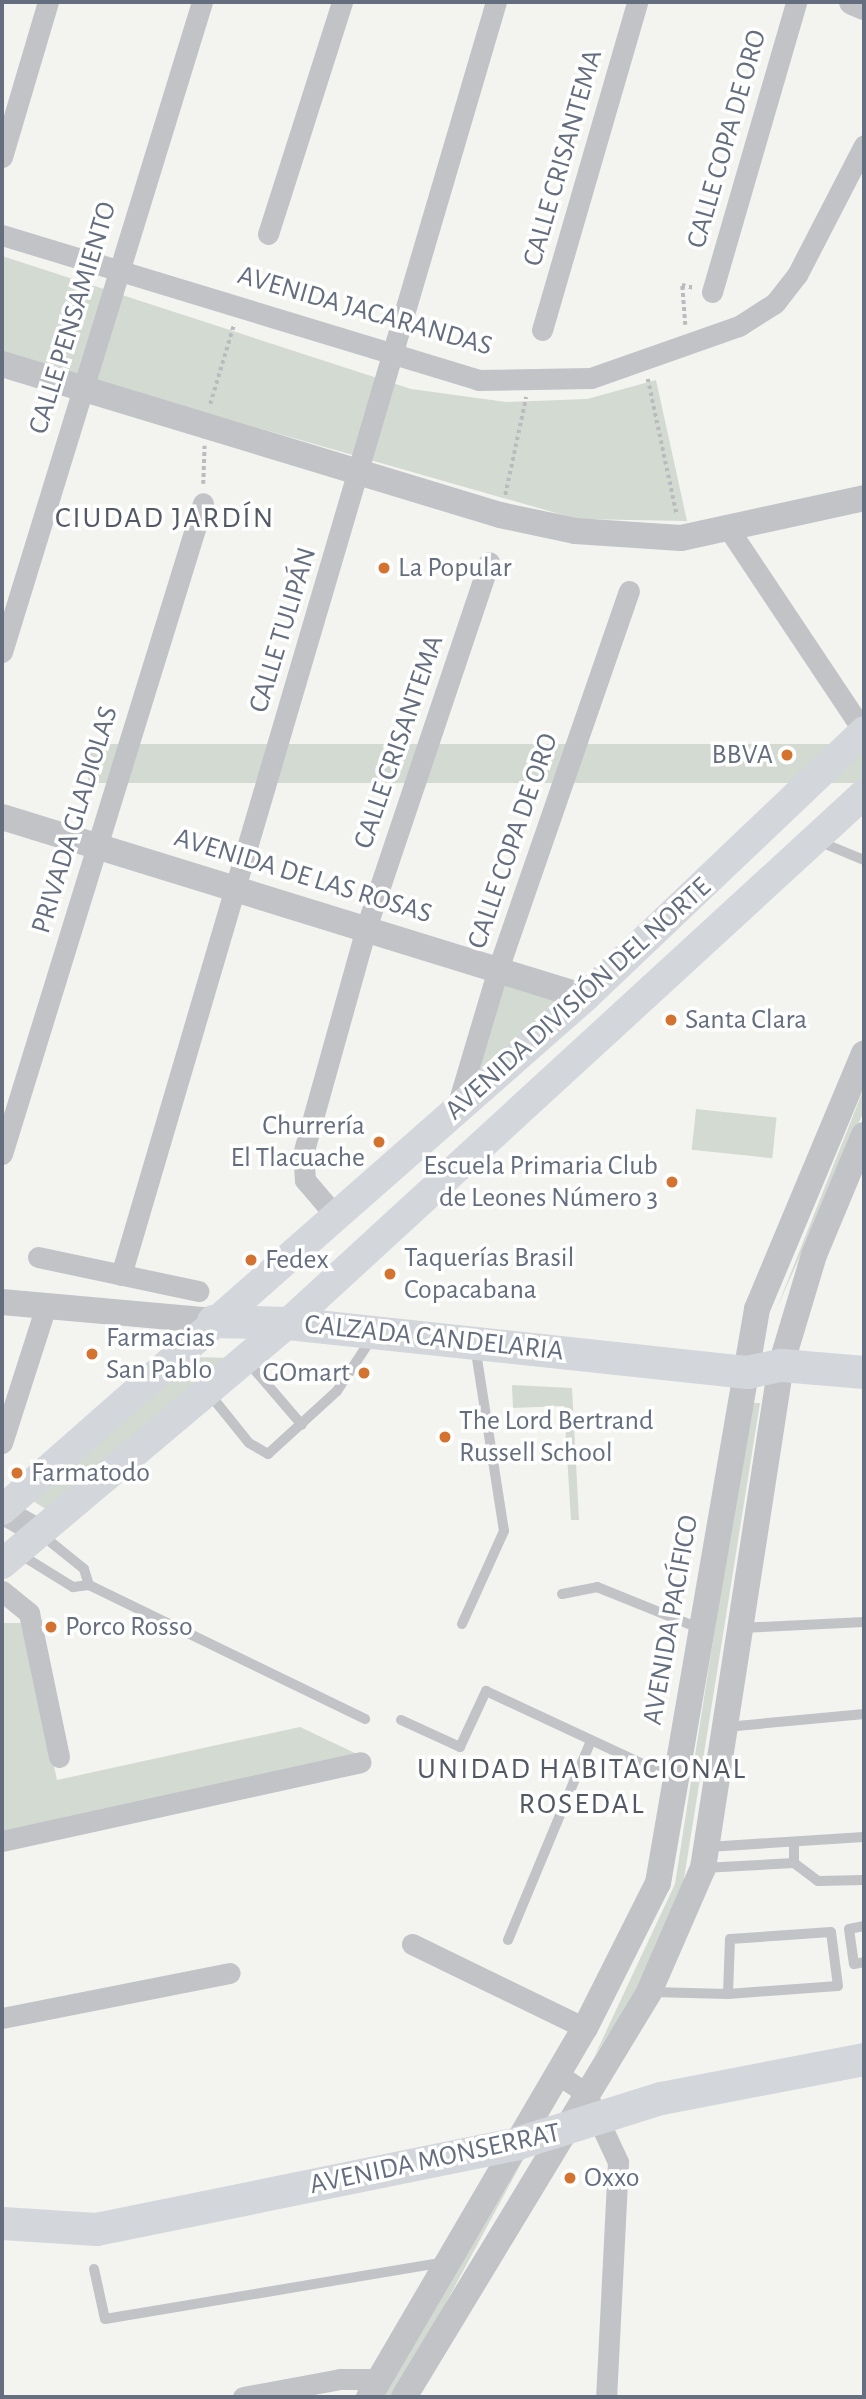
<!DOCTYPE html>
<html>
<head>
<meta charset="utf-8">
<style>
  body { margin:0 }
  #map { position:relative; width:866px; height:2399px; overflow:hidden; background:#f3f3f0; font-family:"Alegreya Sans",sans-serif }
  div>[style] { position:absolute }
  .green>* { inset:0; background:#d3dad1; transform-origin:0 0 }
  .path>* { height:3.5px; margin-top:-1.75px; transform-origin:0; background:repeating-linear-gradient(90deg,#babbbe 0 3.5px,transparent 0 7px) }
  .service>* { height:10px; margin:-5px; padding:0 5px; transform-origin:5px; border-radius:5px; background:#c1c3c7 }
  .minor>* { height:21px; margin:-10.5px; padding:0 10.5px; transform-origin:10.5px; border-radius:10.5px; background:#c1c3c7 }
  .tertiary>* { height:26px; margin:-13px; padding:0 13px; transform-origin:13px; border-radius:13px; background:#c1c3c7 }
  .secondary>* { height:30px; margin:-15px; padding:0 15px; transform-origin:15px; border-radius:15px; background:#d3d6db }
  .primary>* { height:33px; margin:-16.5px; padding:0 16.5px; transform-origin:16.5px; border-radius:16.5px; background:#d3d6db }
  .dots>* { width:19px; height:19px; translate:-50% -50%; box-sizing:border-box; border:4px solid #fff; border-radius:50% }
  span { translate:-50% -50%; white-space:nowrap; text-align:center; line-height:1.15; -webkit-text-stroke:7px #fff; paint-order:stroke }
  .street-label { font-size:28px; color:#656e7e }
  .poi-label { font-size:28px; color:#656e7e }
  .left { translate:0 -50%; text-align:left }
  .right { translate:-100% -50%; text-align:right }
  .neighbourhood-label { font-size:30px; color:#525964; letter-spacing:2px }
  .frame { position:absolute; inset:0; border:4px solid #656e7e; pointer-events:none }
</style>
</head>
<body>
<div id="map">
  <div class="green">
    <div style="clip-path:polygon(2px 256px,411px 389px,506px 402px,587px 399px,656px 380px,687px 521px,577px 519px,2px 355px)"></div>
    <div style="left:864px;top:744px;width:39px;height:776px;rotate:90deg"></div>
    <div style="clip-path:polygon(498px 970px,578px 995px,451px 1105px)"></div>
    <div style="clip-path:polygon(864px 1088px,864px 1111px,777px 1308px)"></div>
    <div style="left:696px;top:1109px;width:81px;height:41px;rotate:6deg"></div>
    <div style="clip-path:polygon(189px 1357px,231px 1358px,52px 1513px,30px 1499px)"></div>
    <div style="clip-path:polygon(512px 1385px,572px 1388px,579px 1520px,571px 1520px,564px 1406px,513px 1408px)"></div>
    <div style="clip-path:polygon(750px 1403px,760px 1403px,683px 1885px,641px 1984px,595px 2055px,675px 1884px)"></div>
    <div style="clip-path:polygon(2px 1623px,24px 1623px,57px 1780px,300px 1727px,357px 1754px,2px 1833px)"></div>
    <div style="clip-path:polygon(523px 2160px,395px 2397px,384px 2397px,389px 2386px)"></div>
  </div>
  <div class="path">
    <div style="left:685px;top:325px;width:40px;rotate:-94.3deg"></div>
    <div style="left:682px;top:285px;width:12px;rotate:14deg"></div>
    <div style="left:648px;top:379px;width:139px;rotate:78deg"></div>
    <div style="left:210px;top:404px;width:84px;rotate:-73.3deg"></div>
    <div style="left:203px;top:484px;width:38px;rotate:-88deg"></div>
    <div style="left:505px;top:495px;width:100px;rotate:-77.9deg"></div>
  </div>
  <div class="service">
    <div style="left:818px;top:841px;width:50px;rotate:22.4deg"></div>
    <div style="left:247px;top:1361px;width:84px;rotate:49.3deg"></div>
    <div style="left:208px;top:1392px;width:65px;rotate:51.2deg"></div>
    <div style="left:249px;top:1443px;width:22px;rotate:30deg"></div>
    <div style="left:268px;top:1454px;width:93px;rotate:-42.4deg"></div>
    <div style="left:337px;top:1391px;width:64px;rotate:-56.6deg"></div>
    <div style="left:42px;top:1535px;width:54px;rotate:39deg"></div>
    <div style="left:84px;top:1569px;width:17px;rotate:73deg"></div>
    <div style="left:18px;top:1553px;width:65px;rotate:31.7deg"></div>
    <div style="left:73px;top:1587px;width:16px;rotate:-7deg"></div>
    <div style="left:89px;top:1585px;width:307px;rotate:25.9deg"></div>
    <div style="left:562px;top:1594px;width:36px;rotate:-11deg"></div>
    <div style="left:597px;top:1587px;width:112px;rotate:22deg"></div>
    <div style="left:462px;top:1624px;width:102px;rotate:-65.7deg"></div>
    <div style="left:504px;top:1531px;width:187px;rotate:-98.9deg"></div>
    <div style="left:741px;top:1628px;width:123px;rotate:-2.8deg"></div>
    <div style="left:401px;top:1720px;width:65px;rotate:24.6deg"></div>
    <div style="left:460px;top:1747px;width:62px;rotate:-65.1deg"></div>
    <div style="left:486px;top:1691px;width:208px;rotate:25deg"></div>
    <div style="left:726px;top:1727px;width:139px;rotate:-5.4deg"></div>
    <div style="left:794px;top:1843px;width:20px;rotate:90deg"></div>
    <div style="left:794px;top:1863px;width:30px;rotate:37deg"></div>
    <div style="left:818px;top:1881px;width:46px;rotate:-1.2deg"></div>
    <div style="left:708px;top:1847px;width:156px;rotate:-3.7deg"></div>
    <div style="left:703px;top:1868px;width:91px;rotate:-3.1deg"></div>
    <div style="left:864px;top:1926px;width:15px;rotate:169deg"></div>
    <div style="left:849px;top:1929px;width:35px;rotate:82deg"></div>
    <div style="left:854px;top:1964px;width:10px;rotate:-11deg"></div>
    <div style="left:508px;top:1940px;width:216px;rotate:-67.4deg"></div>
    <div style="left:651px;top:1992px;width:77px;rotate:1.5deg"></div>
    <div style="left:728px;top:1994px;width:110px;rotate:-4.2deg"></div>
    <div style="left:838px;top:1986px;width:54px;rotate:-97.4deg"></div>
    <div style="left:831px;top:1932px;width:101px;rotate:176deg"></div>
    <div style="left:730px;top:1939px;width:55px;rotate:92.1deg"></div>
    <div style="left:94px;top:2269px;width:51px;rotate:77.6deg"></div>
    <div style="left:105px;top:2319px;width:346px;rotate:-9.5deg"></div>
  </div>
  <div class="minor">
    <div style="left:2px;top:157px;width:162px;rotate:-73.5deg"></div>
    <div style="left:268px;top:234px;width:244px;rotate:-72.3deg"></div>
    <div style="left:2px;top:235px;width:498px;rotate:16.9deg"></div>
    <div style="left:478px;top:380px;width:113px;rotate:-1deg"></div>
    <div style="left:591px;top:378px;width:157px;rotate:-19.4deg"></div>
    <div style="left:739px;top:326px;width:43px;rotate:-32.6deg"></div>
    <div style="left:775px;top:303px;width:36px;rotate:-52deg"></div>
    <div style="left:797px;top:275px;width:146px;rotate:-62.7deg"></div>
    <div style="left:712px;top:292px;width:302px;rotate:-73.8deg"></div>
    <div style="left:542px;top:330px;width:341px;rotate:-73.8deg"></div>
    <div style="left:730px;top:531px;width:242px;rotate:56.3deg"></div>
    <div style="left:2px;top:652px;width:680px;rotate:-72.9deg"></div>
    <div style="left:456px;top:1110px;width:147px;rotate:-73.4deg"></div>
    <div style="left:498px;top:969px;width:400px;rotate:-70.9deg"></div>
    <div style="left:2px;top:1154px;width:681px;rotate:-72.84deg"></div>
    <div style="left:334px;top:1214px;width:45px;rotate:-130.5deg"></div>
    <div style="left:305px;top:1180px;width:26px;rotate:-94deg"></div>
    <div style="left:303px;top:1154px;width:235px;rotate:-74.4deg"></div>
    <div style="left:366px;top:928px;width:386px;rotate:-71.4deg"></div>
    <div style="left:38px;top:1257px;width:164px;rotate:12deg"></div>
    <div style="left:121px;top:1275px;width:1327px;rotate:-73.59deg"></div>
    <div style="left:2px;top:1443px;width:144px;rotate:-72.2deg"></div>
    <div style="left:2px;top:1591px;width:35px;rotate:39deg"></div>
    <div style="left:29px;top:1613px;width:147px;rotate:78.2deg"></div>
    <div style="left:2px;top:1841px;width:367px;rotate:-12.4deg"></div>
    <div style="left:412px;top:1944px;width:192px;rotate:25.9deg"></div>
    <div style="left:2px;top:2018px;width:232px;rotate:-11.2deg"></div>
    <div style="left:559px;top:2075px;width:32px;rotate:34deg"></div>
    <div style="left:586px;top:2093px;width:76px;rotate:65.1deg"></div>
    <div style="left:618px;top:2162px;width:235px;rotate:92.9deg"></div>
    <div style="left:243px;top:2397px;width:99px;rotate:-10.5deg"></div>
    <div style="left:340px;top:2379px;width:36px"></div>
  </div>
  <div class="tertiary">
    <div style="left:852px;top:2px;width:13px;rotate:23deg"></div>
    <div style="left:2px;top:364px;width:520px;rotate:16.87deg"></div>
    <div style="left:500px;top:515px;width:77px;rotate:12deg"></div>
    <div style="left:575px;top:531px;width:106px;rotate:3.8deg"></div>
    <div style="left:681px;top:538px;width:187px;rotate:-12.3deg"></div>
    <div style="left:2px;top:817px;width:610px;rotate:17.16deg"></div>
    <div style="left:2px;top:1302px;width:212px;rotate:5.1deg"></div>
    <div style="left:2px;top:1511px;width:43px;rotate:29.6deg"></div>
    <div style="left:369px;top:2397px;width:428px;rotate:-59.7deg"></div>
    <div style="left:585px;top:2028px;width:162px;rotate:-63.3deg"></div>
    <div style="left:658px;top:1883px;width:582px;rotate:-80.21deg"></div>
    <div style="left:757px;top:1309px;width:277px;rotate:-67.3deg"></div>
    <div style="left:404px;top:2397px;width:473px;rotate:-58.8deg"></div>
    <div style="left:649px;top:1992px;width:135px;rotate:-66.5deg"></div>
    <div style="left:703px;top:1868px;width:509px;rotate:-81.19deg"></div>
    <div style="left:781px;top:1365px;width:115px;rotate:-73.3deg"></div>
    <div style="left:814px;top:1255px;width:130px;rotate:-67.4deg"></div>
  </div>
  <div class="secondary">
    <div style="left:2px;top:1510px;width:777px;rotate:-41.35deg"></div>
    <div style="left:585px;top:997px;width:385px;rotate:-43.6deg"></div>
    <div style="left:2px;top:1564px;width:374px;rotate:-40.1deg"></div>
    <div style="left:288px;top:1323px;width:782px;rotate:-42.56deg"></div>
  </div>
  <div class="primary">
    <div style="left:213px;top:1321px;width:75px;rotate:1.5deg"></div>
    <div style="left:288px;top:1323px;width:462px;rotate:6.1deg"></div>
    <div style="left:747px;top:1372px;width:35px;rotate:-12deg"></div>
    <div style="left:781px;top:1365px;width:83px;rotate:4.8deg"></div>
    <div style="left:2px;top:2223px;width:94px;rotate:3.7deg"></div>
    <div style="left:96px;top:2229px;width:430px;rotate:-11.5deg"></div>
    <div style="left:517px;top:2143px;width:151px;rotate:-17.4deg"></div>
    <div style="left:661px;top:2098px;width:207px;rotate:-10.9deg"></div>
  </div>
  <div class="dots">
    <div style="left:384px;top:568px;background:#d4732f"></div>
    <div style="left:787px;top:755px;background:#d4732f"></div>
    <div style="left:671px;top:1020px;background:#d4732f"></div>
    <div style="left:379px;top:1142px;background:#d4732f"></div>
    <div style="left:672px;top:1182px;background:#d4732f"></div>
    <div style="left:251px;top:1260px;background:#d4732f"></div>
    <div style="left:390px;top:1274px;background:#d4732f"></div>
    <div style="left:92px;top:1354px;background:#d4732f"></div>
    <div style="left:364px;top:1373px;background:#d4732f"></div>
    <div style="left:445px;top:1437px;background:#d4732f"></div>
    <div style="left:17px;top:1473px;background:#d4732f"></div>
    <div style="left:51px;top:1627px;background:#d4732f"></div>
    <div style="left:570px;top:2178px;background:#d4732f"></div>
  </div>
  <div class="street-label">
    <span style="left:727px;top:139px;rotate:-74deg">CALLE COPA DE ORO</span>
    <span style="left:563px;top:158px;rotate:-74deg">CALLE CRISANTEMA</span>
    <span style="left:365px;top:311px;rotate:16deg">AVENIDA JACARANDAS</span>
    <span style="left:73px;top:318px;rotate:-73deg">CALLE PENSAMIENTO</span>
    <span style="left:283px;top:630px;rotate:-73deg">CALLE TULIPÁN</span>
    <span style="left:399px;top:742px;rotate:-71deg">CALLE CRISANTEMA</span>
    <span style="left:75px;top:820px;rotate:-73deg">PRIVADA GLADIOLAS</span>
    <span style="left:513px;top:841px;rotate:-71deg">CALLE COPA DE ORO</span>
    <span style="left:303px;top:876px;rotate:17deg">AVENIDA DE LAS ROSAS</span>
    <span style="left:578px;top:999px;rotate:-42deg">AVENIDA DIVISIÓN DEL NORTE</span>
    <span style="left:434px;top:1338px;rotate:6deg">CALZADA CANDELARIA</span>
    <span style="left:671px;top:1620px;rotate:-80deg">AVENIDA PACÍFICO</span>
    <span style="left:435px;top:2159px;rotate:-12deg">AVENIDA MONSERRAT</span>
  </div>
  <div class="poi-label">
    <span class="left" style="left:398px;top:568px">La Popular</span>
    <span class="right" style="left:773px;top:755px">BBVA</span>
    <span class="left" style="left:685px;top:1020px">Santa Clara</span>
    <span class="right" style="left:365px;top:1142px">Churrería<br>El Tlacuache</span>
    <span class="right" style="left:658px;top:1182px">Escuela Primaria Club<br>de Leones Número 3</span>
    <span class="left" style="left:404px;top:1274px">Taquerías Brasil<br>Copacabana</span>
    <span class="left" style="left:265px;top:1260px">Fedex</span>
    <span class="left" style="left:106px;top:1354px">Farmacias<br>San Pablo</span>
    <span class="right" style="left:350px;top:1373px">GOmart</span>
    <span class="left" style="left:459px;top:1437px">The Lord Bertrand<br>Russell School</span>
    <span class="left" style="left:31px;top:1473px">Farmatodo</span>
    <span class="left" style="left:65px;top:1627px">Porco Rosso</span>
    <span class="left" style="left:584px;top:2178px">Oxxo</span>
  </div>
  <div class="neighbourhood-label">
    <span style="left:165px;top:518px">CIUDAD JARDÍN</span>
    <span style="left:582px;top:1786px">UNIDAD HABITACIONAL<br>ROSEDAL</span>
  </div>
  <div class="frame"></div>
</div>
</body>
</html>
